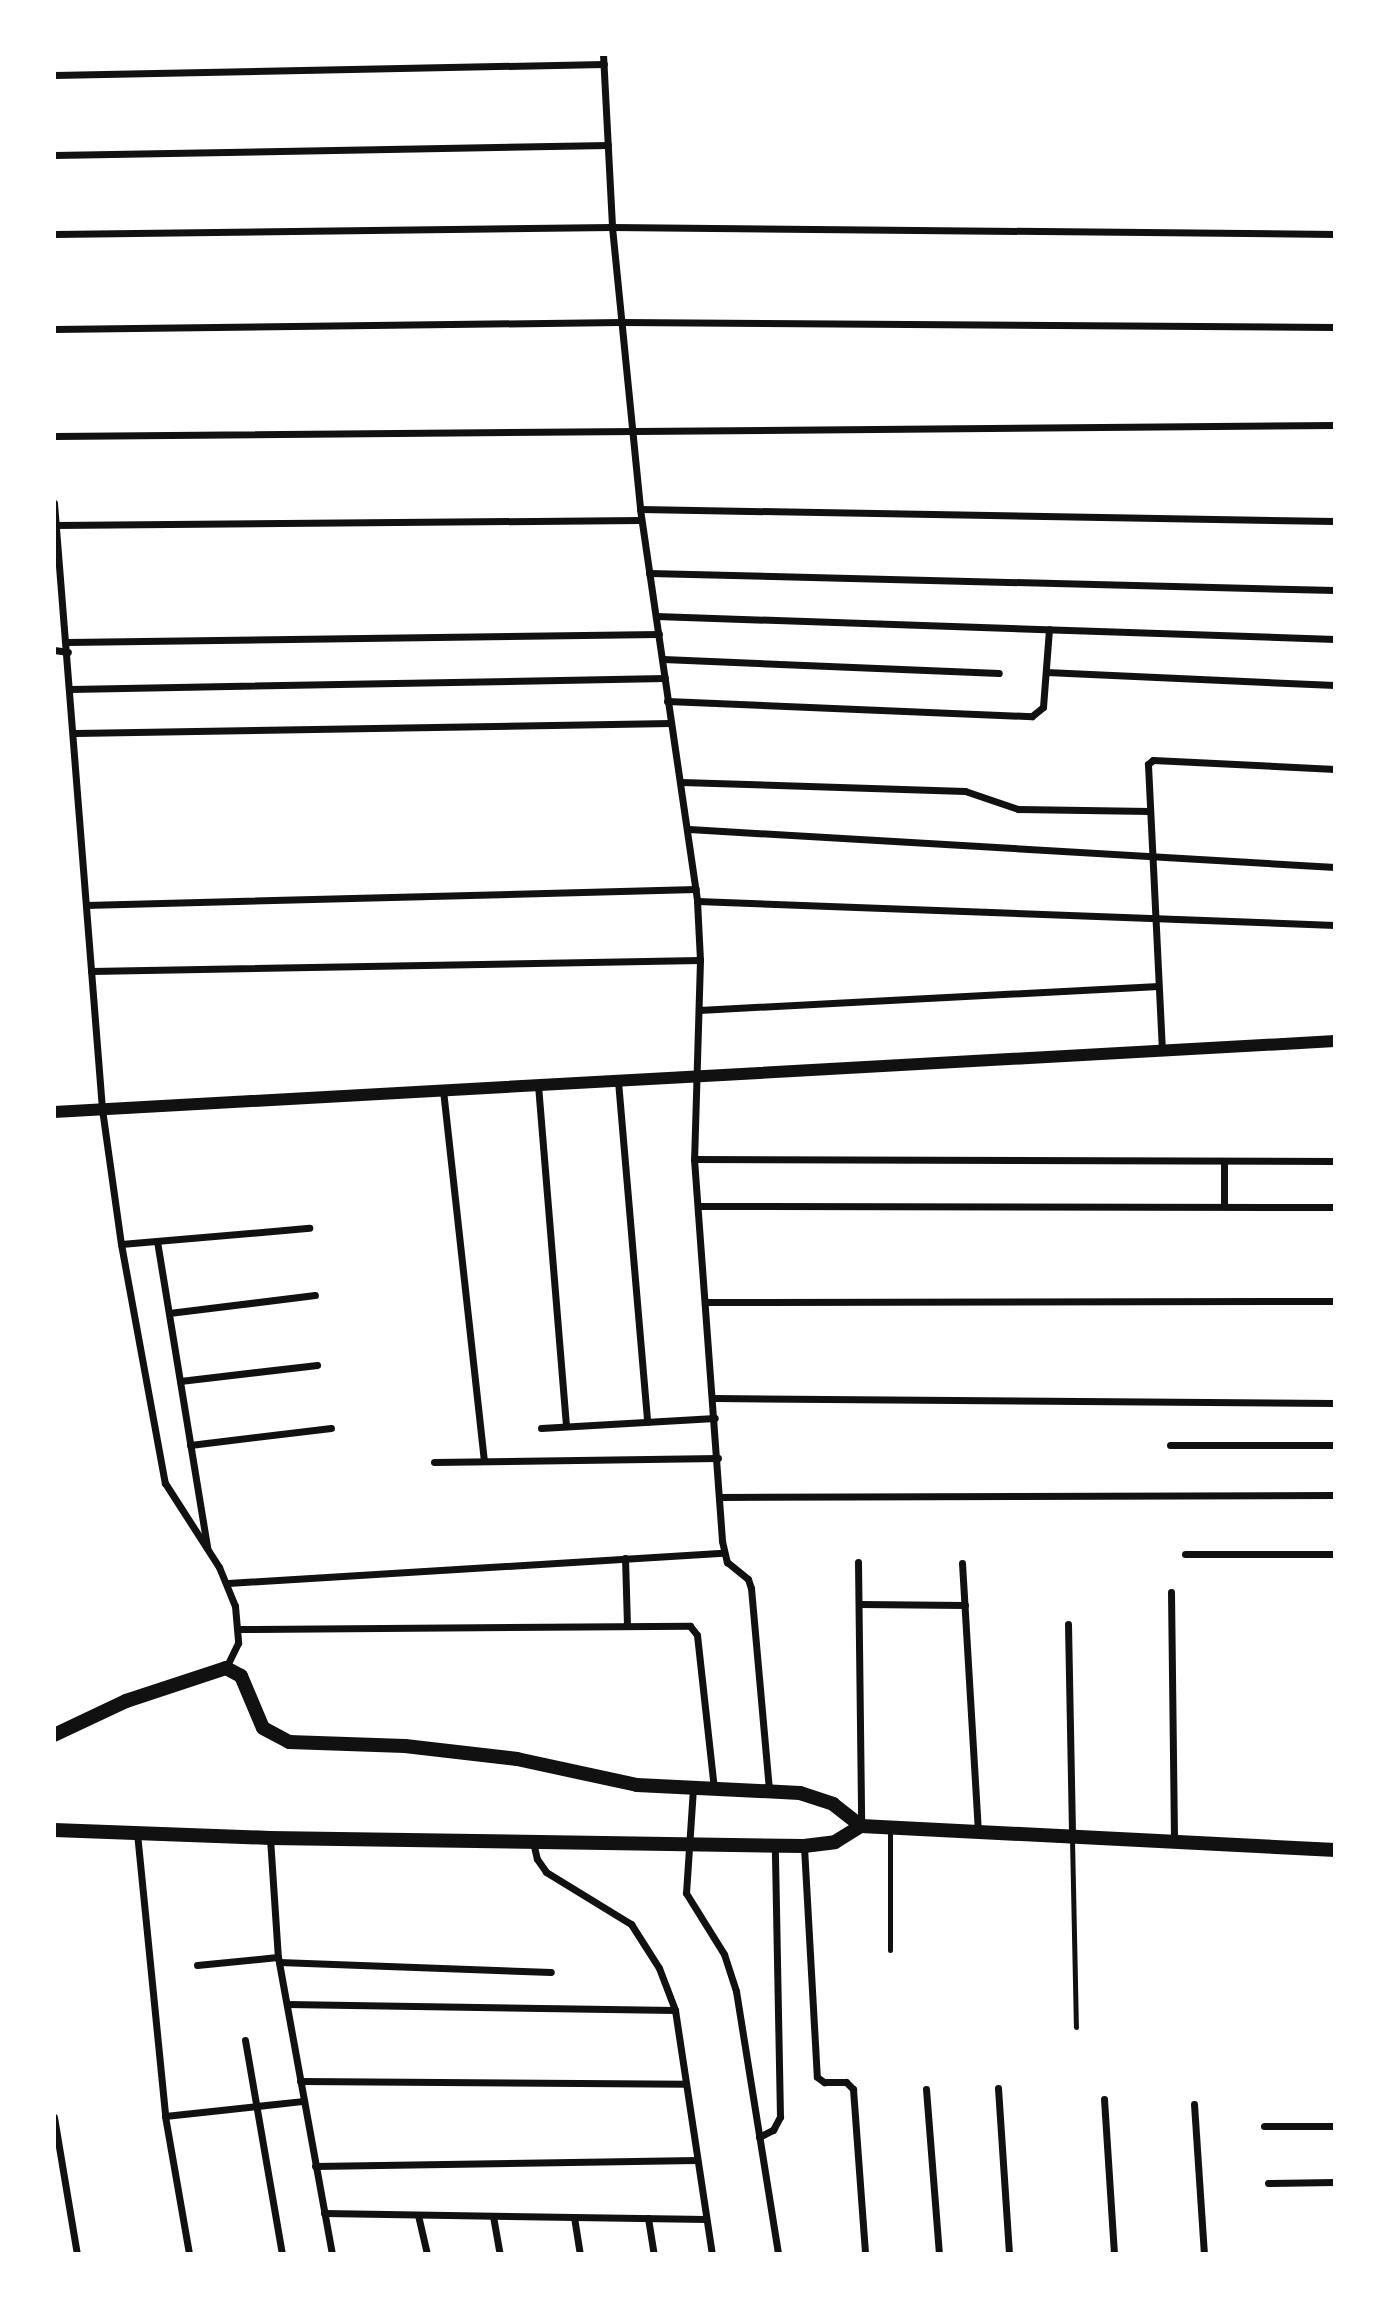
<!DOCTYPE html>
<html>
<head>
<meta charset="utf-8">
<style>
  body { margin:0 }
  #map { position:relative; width:1389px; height:2308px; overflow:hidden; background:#fff; font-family:"Open Sans",sans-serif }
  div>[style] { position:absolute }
  .service>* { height:5px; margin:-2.5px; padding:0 2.5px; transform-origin:2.5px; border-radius:2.5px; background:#111 }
  .minor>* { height:7px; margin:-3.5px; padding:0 3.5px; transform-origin:3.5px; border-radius:3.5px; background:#111 }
  .tertiary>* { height:12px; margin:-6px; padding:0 6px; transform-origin:6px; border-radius:6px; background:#111 }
  .secondary>* { height:14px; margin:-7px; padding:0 7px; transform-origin:7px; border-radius:7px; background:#111 }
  span { translate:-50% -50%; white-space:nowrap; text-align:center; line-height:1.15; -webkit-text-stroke:5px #fff; paint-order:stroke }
  .frame { position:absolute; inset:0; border:56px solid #fff; pointer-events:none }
</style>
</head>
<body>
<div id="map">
  <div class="service">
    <div style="left:1072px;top:1839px;width:188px;rotate:88.8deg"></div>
    <div style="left:890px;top:1950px;width:120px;rotate:-90deg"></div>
  </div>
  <div class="minor">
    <div style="left:603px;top:54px;width:173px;rotate:87deg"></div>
    <div style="left:612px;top:227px;width:283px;rotate:84.3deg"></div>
    <div style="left:640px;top:509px;width:396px;rotate:81.7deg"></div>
    <div style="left:697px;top:901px;width:59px;rotate:87.1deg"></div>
    <div style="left:700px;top:960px;width:199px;rotate:91.7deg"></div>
    <div style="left:694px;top:1159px;width:383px;rotate:85.8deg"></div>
    <div style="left:722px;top:1541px;width:22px;rotate:77deg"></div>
    <div style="left:727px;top:1562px;width:27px;rotate:39deg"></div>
    <div style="left:748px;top:1579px;width:9px;rotate:72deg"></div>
    <div style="left:751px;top:1588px;width:204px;rotate:84.9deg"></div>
    <div style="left:54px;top:75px;width:550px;rotate:-1.15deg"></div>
    <div style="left:54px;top:155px;width:554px;rotate:-1.03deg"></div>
    <div style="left:54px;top:234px;width:558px;rotate:-0.72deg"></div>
    <div style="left:612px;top:227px;width:723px;rotate:0.55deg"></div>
    <div style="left:54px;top:329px;width:567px;rotate:-0.71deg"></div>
    <div style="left:621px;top:322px;width:714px;rotate:0.4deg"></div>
    <div style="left:54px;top:436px;width:1281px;rotate:-0.49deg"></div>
    <div style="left:54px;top:503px;width:608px;rotate:85.47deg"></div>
    <div style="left:102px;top:1109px;width:136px;rotate:82deg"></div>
    <div style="left:121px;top:1244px;width:243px;rotate:79.6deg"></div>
    <div style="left:165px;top:1483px;width:100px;rotate:57.3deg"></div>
    <div style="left:219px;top:1567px;width:42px;rotate:67.7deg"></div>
    <div style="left:235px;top:1606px;width:37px;rotate:85deg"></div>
    <div style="left:238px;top:1643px;width:28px;rotate:116deg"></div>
    <div style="left:640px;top:509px;width:695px;rotate:0.99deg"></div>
    <div style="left:56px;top:525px;width:585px;rotate:-0.49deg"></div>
    <div style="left:649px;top:573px;width:686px;rotate:1.42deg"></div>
    <div style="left:656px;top:616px;width:679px;rotate:1.94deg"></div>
    <div style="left:67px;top:642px;width:592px;rotate:-0.77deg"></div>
    <div style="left:54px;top:650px;width:14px;rotate:8deg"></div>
    <div style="left:663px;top:659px;width:336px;rotate:2.4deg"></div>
    <div style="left:1046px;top:672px;width:289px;rotate:2.6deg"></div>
    <div style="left:71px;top:689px;width:594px;rotate:-1.06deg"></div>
    <div style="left:667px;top:701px;width:365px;rotate:2.4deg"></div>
    <div style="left:1032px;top:716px;width:14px;rotate:-39deg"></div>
    <div style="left:1043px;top:707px;width:78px;rotate:-85.6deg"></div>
    <div style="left:75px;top:733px;width:596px;rotate:-0.96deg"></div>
    <div style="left:681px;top:782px;width:284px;rotate:1.8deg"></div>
    <div style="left:965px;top:791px;width:56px;rotate:18.8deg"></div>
    <div style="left:1018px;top:809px;width:132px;rotate:0.9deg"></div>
    <div style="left:689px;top:829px;width:647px;rotate:3.37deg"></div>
    <div style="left:697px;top:901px;width:638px;rotate:2.15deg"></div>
    <div style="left:86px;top:905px;width:610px;rotate:-1.5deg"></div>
    <div style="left:91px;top:971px;width:609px;rotate:-1.03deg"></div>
    <div style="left:699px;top:1010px;width:460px;rotate:-3deg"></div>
    <div style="left:1162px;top:1051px;width:287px;rotate:-92.8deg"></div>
    <div style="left:1148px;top:764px;width:6px;rotate:-39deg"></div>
    <div style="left:1153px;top:760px;width:182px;rotate:2.8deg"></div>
    <div style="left:618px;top:1081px;width:342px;rotate:85.1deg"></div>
    <div style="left:538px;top:1085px;width:342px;rotate:85.3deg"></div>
    <div style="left:443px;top:1090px;width:373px;rotate:83.7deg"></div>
    <div style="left:694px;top:1159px;width:641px;rotate:0.18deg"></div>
    <div style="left:698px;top:1206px;width:637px;rotate:0.09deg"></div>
    <div style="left:1224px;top:1206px;width:45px;rotate:-90deg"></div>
    <div style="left:157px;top:1241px;width:311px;rotate:80.7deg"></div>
    <div style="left:121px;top:1244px;width:189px;rotate:-4.9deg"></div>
    <div style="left:706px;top:1302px;width:629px;rotate:-0.09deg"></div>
    <div style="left:169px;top:1313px;width:147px;rotate:-7deg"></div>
    <div style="left:180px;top:1381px;width:138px;rotate:-6.7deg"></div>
    <div style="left:714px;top:1398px;width:621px;rotate:0.46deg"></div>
    <div style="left:541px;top:1428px;width:174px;rotate:-3.3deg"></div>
    <div style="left:190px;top:1445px;width:142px;rotate:-6.9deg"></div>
    <div style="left:1170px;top:1445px;width:165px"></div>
    <div style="left:434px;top:1462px;width:284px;rotate:-0.8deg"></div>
    <div style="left:719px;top:1497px;width:616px;rotate:-0.19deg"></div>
    <div style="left:1185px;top:1554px;width:150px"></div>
    <div style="left:625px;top:1558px;width:68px;rotate:88.3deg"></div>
    <div style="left:858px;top:1562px;width:263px;rotate:89.3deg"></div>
    <div style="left:962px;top:1563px;width:271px;rotate:86.6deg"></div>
    <div style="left:228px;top:1583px;width:496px;rotate:-3.5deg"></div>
    <div style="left:1171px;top:1592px;width:251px;rotate:89.3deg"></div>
    <div style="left:860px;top:1604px;width:105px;rotate:0.5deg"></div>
    <div style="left:1068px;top:1624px;width:214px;rotate:88.9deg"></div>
    <div style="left:238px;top:1629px;width:452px;rotate:-0.4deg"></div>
    <div style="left:690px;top:1626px;width:11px;rotate:52deg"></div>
    <div style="left:697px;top:1635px;width:155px;rotate:83.7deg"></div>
    <div style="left:693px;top:1788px;width:105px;rotate:93.8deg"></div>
    <div style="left:686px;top:1893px;width:72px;rotate:58.1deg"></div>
    <div style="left:724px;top:1954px;width:39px;rotate:72deg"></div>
    <div style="left:736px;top:1991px;width:266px;rotate:80.9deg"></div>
    <div style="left:137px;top:1833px;width:284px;rotate:84.3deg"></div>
    <div style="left:165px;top:2116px;width:140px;rotate:80.1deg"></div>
    <div style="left:270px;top:1838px;width:119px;rotate:86.2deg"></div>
    <div style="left:278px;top:1957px;width:302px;rotate:79.7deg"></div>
    <div style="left:533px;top:1842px;width:17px;rotate:77deg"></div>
    <div style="left:537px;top:1859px;width:16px;rotate:55deg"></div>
    <div style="left:546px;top:1872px;width:100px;rotate:31.5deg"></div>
    <div style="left:631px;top:1924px;width:52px;rotate:57.5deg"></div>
    <div style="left:659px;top:1968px;width:45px;rotate:69.1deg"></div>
    <div style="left:675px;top:2010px;width:247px;rotate:81.4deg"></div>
    <div style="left:804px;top:1847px;width:230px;rotate:86.8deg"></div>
    <div style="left:817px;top:2077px;width:9px;rotate:36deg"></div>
    <div style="left:824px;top:2082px;width:22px"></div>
    <div style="left:846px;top:2082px;width:10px;rotate:45deg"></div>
    <div style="left:853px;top:2089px;width:165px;rotate:85.8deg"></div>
    <div style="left:279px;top:1962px;width:272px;rotate:2.1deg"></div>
    <div style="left:197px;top:1965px;width:81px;rotate:-5.6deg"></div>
    <div style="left:287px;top:2004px;width:388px;rotate:0.9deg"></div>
    <div style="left:245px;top:2040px;width:217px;rotate:80.2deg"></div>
    <div style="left:300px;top:2081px;width:386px;rotate:0.4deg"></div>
    <div style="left:998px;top:2088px;width:166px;rotate:86.2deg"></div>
    <div style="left:926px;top:2089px;width:166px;rotate:85.5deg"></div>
    <div style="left:1104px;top:2099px;width:155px;rotate:86.3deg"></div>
    <div style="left:1194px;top:2104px;width:150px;rotate:86.2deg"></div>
    <div style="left:165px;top:2116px;width:140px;rotate:-6.2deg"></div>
    <div style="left:54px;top:2117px;width:139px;rotate:80.5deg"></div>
    <div style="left:1264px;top:2126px;width:71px"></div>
    <div style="left:759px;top:2137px;width:16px;rotate:-27deg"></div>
    <div style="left:773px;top:2130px;width:15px;rotate:-62deg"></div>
    <div style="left:780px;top:2117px;width:272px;rotate:-91.1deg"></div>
    <div style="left:315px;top:2166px;width:382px;rotate:-0.9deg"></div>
    <div style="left:1268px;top:2183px;width:67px;rotate:-0.9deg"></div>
    <div style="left:324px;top:2213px;width:382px;rotate:0.9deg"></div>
    <div style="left:418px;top:2215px;width:40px;rotate:77deg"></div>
    <div style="left:493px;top:2216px;width:39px;rotate:80deg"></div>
    <div style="left:574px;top:2217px;width:37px;rotate:81deg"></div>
    <div style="left:648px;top:2218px;width:36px;rotate:81deg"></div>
  </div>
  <div class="tertiary">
    <div style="left:54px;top:1112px;width:1283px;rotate:-3.17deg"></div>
  </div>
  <div class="secondary">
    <div style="left:54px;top:1735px;width:80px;rotate:-25.3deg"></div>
    <div style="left:126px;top:1701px;width:105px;rotate:-18.3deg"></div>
    <div style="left:226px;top:1668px;width:17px;rotate:28deg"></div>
    <div style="left:241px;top:1676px;width:56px;rotate:67.1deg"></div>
    <div style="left:263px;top:1728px;width:30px;rotate:28deg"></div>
    <div style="left:289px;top:1742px;width:116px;rotate:2deg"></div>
    <div style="left:405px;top:1746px;width:113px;rotate:6.6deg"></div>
    <div style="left:517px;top:1759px;width:123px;rotate:12.2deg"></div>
    <div style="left:637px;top:1785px;width:163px;rotate:2.8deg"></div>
    <div style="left:800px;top:1793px;width:35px;rotate:18deg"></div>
    <div style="left:833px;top:1804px;width:36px;rotate:38deg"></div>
    <div style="left:861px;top:1826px;width:475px;rotate:2.9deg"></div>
    <div style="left:54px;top:1830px;width:216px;rotate:2.1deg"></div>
    <div style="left:270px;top:1838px;width:534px;rotate:0.86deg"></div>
    <div style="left:804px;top:1846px;width:31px;rotate:-7deg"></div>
    <div style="left:835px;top:1842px;width:31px;rotate:-32deg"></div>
  </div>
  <div class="frame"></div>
</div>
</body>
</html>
